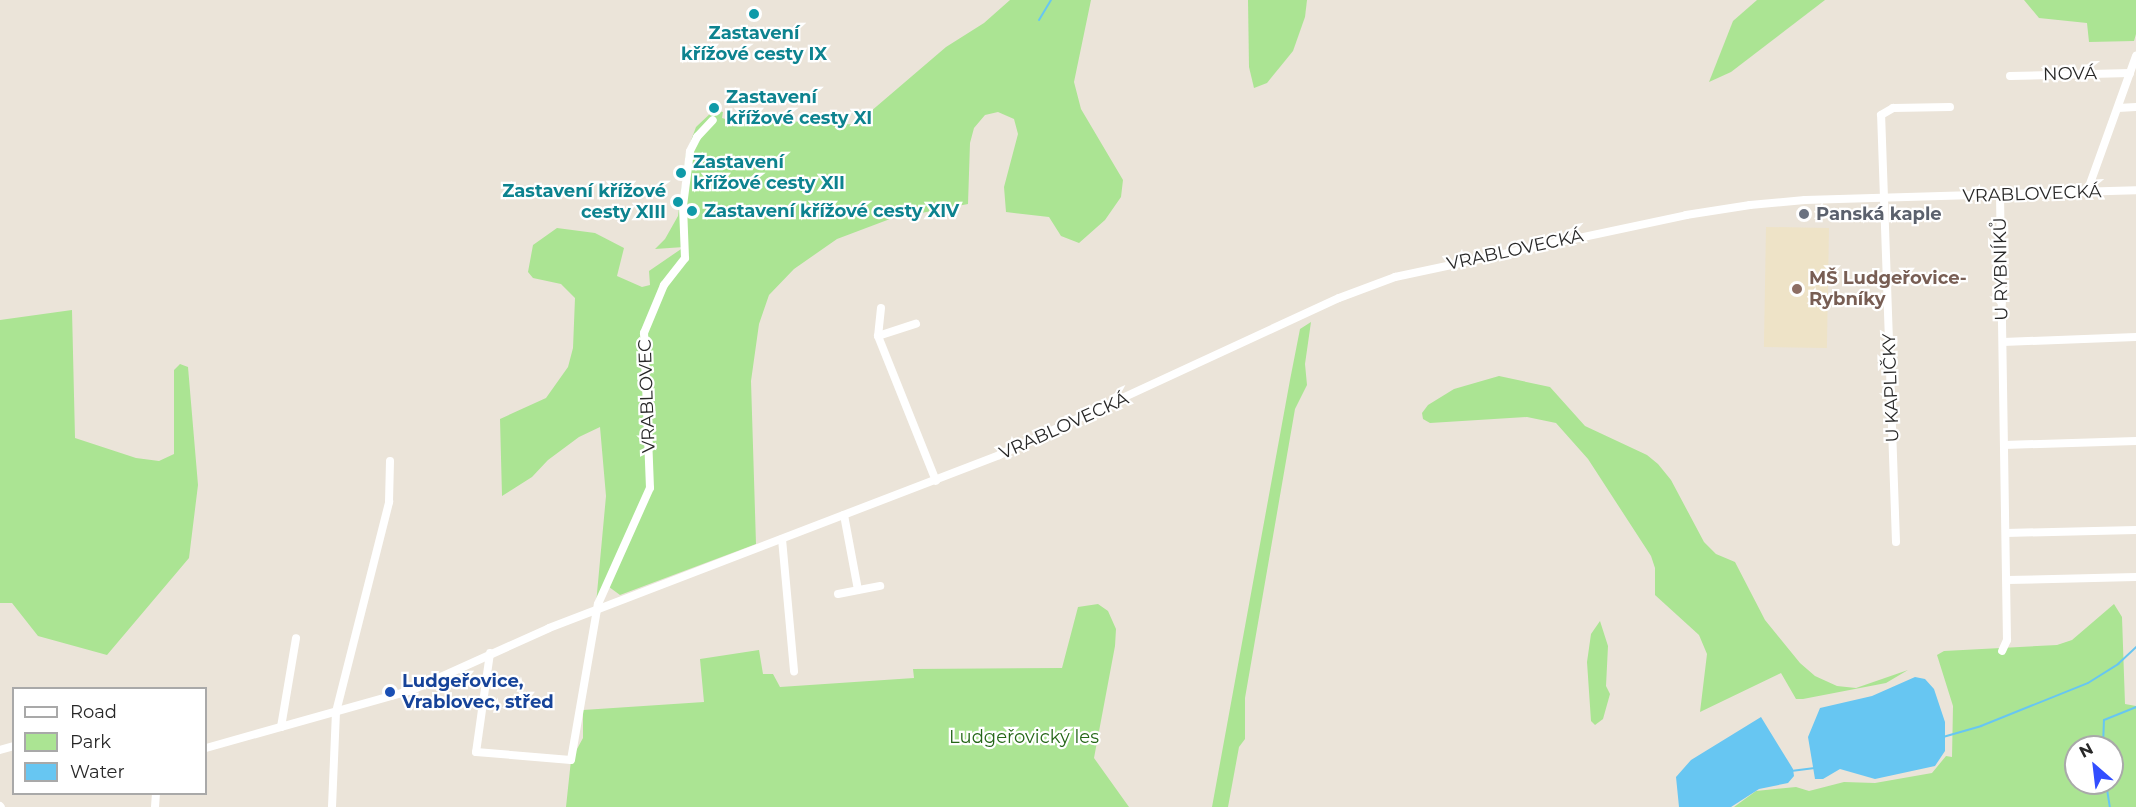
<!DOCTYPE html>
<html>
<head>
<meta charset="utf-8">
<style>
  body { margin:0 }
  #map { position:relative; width:2136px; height:807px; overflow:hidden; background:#ebe4d9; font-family:Montserrat,sans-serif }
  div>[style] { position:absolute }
  .education>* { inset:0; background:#eee3c7; transform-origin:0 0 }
  .green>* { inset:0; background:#abe493 }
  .water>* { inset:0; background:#67c6f2 }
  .stream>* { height:2px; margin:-1px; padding:0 1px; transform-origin:1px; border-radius:1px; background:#67c6f2 }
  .minor>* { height:8px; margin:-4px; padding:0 4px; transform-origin:4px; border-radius:4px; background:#fff }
  .dots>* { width:16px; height:16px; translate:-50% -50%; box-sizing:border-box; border:3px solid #fff; border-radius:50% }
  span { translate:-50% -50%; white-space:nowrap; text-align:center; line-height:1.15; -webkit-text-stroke:4.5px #fff; paint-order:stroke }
  .culture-label { font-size:18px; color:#0d838f; font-weight:700 }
  .left { translate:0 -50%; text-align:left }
  .right { translate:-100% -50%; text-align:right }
  .street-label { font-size:18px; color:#282828 }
  .worship-label { font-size:18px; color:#5b616d; font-weight:700 }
  .education-label { font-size:18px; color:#785e54; font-weight:700 }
  .transit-label { font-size:18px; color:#164399; font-weight:700 }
  .park-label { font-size:18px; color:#246617 }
  .legend { position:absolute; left:12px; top:687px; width:195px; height:108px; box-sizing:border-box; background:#fff; border:2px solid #a9a9a9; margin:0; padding:8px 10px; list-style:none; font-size:18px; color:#282828 }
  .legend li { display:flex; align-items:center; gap:12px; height:30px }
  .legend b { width:30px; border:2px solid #a9a9a9 }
  .north { position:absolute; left:2064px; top:735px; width:60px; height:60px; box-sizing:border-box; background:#fff; border:2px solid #a9a9a9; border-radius:50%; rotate:332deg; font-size:16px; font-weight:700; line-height:24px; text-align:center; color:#282828 }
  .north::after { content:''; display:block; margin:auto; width:21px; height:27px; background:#324eff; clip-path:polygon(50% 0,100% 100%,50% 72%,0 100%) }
</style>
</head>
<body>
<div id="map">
  <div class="education">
    <div style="left:1829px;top:228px;width:120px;height:63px;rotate:91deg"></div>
  </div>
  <div class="green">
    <div style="clip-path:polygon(1010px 0,1091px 0,1074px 82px,1081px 109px,1123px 180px,1121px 197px,1105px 220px,1079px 243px,1061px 236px,1049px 217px,1006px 212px,1004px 187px,1018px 134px,1014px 119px,998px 112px,985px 115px,974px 128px,970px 143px,968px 204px,890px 219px,837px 239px,794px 269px,769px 295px,759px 324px,751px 381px,756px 544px,620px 595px,605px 584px,596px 604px,606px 496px,600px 427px,579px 437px,548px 460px,532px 477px,502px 496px,500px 419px,546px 398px,568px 367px,573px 348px,575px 298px,561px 284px,533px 278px,528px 272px,533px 245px,557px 228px,595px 233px,624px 248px,617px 276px,642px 287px,650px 285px,649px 271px,684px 247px,655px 249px,665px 239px,678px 216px,686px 154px,696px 127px,714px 110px,723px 112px,722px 118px,741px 124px,809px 121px,813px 115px,823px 125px,856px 124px,946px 47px,984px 23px)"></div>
    <div style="clip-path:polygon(1248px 0,1307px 0,1305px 17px,1293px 51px,1267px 83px,1254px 88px,1249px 67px)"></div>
    <div style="clip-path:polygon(1757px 0,1825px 0,1731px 72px,1709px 82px,1733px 21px)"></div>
    <div style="clip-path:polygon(2024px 0,2136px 0,2136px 34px,2134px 41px,2089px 42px,2087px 23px,2039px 18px)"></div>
    <div style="clip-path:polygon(72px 310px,75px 438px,136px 458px,159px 461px,174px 454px,174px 370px,180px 364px,188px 367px,198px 485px,189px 558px,107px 655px,38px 636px,12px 603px,0 603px,0 320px)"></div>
    <div style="clip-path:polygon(1311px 322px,1305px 364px,1307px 385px,1295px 409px,1245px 698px,1245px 739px,1239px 747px,1228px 807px,1212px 807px,1290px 380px,1300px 329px)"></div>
    <div style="clip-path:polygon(1499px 376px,1550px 387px,1585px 426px,1647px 455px,1658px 464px,1671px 480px,1704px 542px,1716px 554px,1735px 562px,1765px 620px,1800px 663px,1815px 676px,1837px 686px,1856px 688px,1908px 670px,1886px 683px,1803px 699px,1796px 699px,1781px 673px,1700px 712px,1707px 654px,1699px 635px,1655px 595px,1655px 568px,1651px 556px,1588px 459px,1556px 423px,1527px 417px,1430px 423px,1423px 419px,1422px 413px,1428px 405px,1454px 389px)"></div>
    <div style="clip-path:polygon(1098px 604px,1108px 611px,1116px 629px,1115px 646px,1094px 758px,1129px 807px,566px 807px,571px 760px,583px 738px,583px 710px,704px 702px,700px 659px,759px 650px,763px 674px,773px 674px,780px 687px,914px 678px,913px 669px,1062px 668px,1078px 607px)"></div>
    <div style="clip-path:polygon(evenodd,2114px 604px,2122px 617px,2125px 704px,2136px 706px,2136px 807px,1734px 807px,1756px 791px,1796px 787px,1809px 791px,1844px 782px,1875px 783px,1932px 773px,1946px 756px,1952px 757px,1953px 706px,1937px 655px,1944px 651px,2057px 645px,2072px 640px,2114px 604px,2076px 747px,2112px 747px,2112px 783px,2076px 783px,2076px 747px)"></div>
    <div style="clip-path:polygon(1600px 621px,1608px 646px,1606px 686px,1610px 694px,1603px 719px,1595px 725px,1591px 721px,1587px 662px,1591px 634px)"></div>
  </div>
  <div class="water">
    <div style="clip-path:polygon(1915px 677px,1925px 679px,1934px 689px,1945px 722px,1945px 751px,1935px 766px,1875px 779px,1840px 769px,1823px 779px,1815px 779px,1808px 737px,1820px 708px,1872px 696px)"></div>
    <div style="clip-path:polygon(1761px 717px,1793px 769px,1794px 776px,1788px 783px,1759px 789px,1731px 807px,1679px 807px,1676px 777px,1691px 760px)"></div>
  </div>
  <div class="stream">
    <div style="left:1039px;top:20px;width:23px;rotate:-59deg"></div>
    <div style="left:1943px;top:737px;width:40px;rotate:-16deg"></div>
    <div style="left:1981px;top:726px;width:115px;rotate:-21.9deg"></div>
    <div style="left:2088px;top:683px;width:36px;rotate:-32deg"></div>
    <div style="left:2118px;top:664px;width:25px;rotate:-43deg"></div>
    <div style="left:2103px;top:747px;width:27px;rotate:-88deg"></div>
    <div style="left:2104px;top:720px;width:35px;rotate:-22deg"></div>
    <div style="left:1791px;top:771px;width:24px;rotate:-7deg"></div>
    <div style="left:2106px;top:783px;width:24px;rotate:81deg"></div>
  </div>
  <div class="minor">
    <div style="left:2010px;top:76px;width:120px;rotate:-1.4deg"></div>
    <div style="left:2118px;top:108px;width:18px;rotate:-3deg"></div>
    <div style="left:2087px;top:192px;width:145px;rotate:-70.2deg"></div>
    <div style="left:2000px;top:195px;width:445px;rotate:89.1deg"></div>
    <div style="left:2007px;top:640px;width:12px;rotate:114deg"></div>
    <div style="left:881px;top:308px;width:28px;rotate:96deg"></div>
    <div style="left:878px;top:336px;width:156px;rotate:68.2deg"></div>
    <div style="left:878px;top:336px;width:40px;rotate:-18deg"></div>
    <div style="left:2003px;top:342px;width:133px;rotate:-2.2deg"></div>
    <div style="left:2004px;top:445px;width:132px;rotate:-1.7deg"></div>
    <div style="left:844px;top:515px;width:76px;rotate:79.4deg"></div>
    <div style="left:2006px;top:533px;width:130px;rotate:-1.3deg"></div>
    <div style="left:782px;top:539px;width:133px;rotate:84.8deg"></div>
    <div style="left:1896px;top:542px;width:427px;rotate:-92deg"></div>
    <div style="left:1881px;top:115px;width:14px;rotate:-30deg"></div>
    <div style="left:1893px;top:108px;width:57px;rotate:-1deg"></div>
    <div style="left:2007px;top:580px;width:129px;rotate:-1.3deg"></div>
    <div style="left:838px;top:594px;width:43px;rotate:-10.8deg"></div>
    <div style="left:490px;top:653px;width:100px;rotate:98deg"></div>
    <div style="left:476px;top:752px;width:95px;rotate:4.8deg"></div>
    <div style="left:571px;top:760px;width:158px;rotate:-80.2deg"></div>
    <div style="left:598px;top:604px;width:127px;rotate:-65.9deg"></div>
    <div style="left:650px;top:488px;width:155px;rotate:-92.2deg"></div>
    <div style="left:644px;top:333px;width:52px;rotate:-67.4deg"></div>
    <div style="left:664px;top:285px;width:34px;rotate:-52deg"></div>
    <div style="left:685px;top:258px;width:52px;rotate:-92.2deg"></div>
    <div style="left:683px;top:206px;width:55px;rotate:-82.7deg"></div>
    <div style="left:690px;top:151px;width:16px;rotate:-63deg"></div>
    <div style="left:697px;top:137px;width:23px;rotate:-47deg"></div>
    <div style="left:281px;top:727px;width:90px;rotate:-80.4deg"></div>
    <div style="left:206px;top:748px;width:214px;rotate:-15.7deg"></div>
    <div style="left:412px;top:690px;width:150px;rotate:-24.3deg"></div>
    <div style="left:549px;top:628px;width:482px;rotate:-21deg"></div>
    <div style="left:999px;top:455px;width:374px;rotate:-24.8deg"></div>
    <div style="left:1339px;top:298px;width:60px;rotate:-20.6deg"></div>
    <div style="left:1395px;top:277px;width:298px;rotate:-12deg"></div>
    <div style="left:1686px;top:215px;width:65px;rotate:-8.9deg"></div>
    <div style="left:1750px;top:205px;width:55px;rotate:-5.2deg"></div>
    <div style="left:1805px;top:200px;width:331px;rotate:-1.7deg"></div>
    <div style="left:0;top:750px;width:15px;rotate:-16deg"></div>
    <div style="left:0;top:806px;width:1px;rotate:45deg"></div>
    <div style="left:155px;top:807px;width:13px;rotate:-86deg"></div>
    <div style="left:332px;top:807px;width:95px;rotate:-87.6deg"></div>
    <div style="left:336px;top:712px;width:217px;rotate:-75.8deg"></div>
    <div style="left:389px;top:502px;width:41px;rotate:-88.6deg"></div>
  </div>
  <div class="dots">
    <div style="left:754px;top:14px;background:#0f9aa8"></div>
    <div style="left:714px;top:108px;background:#0f9aa8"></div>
    <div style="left:681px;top:173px;background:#0f9aa8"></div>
    <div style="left:678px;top:202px;background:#0f9aa8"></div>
    <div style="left:692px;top:211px;background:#0f9aa8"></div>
    <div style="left:1804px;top:214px;background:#6b7280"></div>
    <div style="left:1797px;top:289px;background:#8d6e63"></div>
    <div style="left:390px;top:692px;background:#1a4fb4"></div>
  </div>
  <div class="culture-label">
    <span style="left:754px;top:44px">Zastavení<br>křížové cesty IX</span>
    <span class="left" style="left:726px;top:108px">Zastavení<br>křížové cesty XI</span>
    <span class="left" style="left:693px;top:173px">Zastavení<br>křížové cesty XII</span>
    <span class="right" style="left:666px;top:202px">Zastavení křížové<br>cesty XIII</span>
    <span class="left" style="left:704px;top:211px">Zastavení křížové cesty XIV</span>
  </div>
  <div class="street-label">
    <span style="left:2070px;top:74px;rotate:-1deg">NOVÁ</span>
    <span style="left:2032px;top:194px;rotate:-2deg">VRABLOVECKÁ</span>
    <span style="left:1515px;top:250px;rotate:-12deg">VRABLOVECKÁ</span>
    <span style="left:2001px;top:269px;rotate:-91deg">U RYBNÍKŮ</span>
    <span style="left:1891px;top:388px;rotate:-92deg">U KAPLIČKY</span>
    <span style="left:647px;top:396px;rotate:-92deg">VRABLOVEC</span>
    <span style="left:1064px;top:426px;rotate:-24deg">VRABLOVECKÁ</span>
  </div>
  <div class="worship-label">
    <span class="left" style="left:1816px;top:214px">Panská kaple</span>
  </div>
  <div class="education-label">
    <span class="left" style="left:1809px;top:289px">MŠ Ludgeřovice-<br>Rybníky</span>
  </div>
  <div class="transit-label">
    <span class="left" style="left:402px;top:692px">Ludgeřovice,<br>Vrablovec, střed</span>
  </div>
  <div class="park-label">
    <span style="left:1024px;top:737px">Ludgeřovický les</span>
  </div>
  <ul class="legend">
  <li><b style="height:8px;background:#fff"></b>Road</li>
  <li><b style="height:16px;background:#abe493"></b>Park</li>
  <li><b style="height:16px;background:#67c6f2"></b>Water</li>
  </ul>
  <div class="north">N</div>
</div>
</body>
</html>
